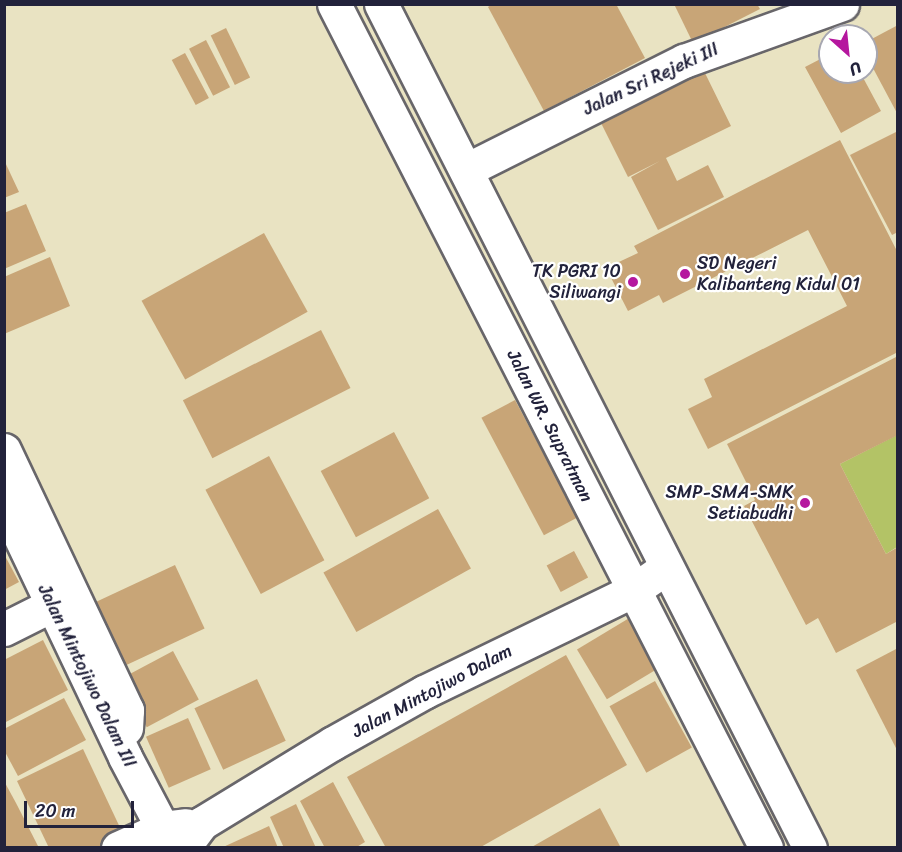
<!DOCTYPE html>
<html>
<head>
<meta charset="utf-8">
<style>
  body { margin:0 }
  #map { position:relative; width:902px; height:852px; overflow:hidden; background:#e9e3c2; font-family:Sriracha,sans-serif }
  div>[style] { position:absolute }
  .green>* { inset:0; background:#b3c366 }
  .building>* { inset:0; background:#c8a577; transform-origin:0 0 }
  .roads { filter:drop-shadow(2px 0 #68666a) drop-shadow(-2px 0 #68666a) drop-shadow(0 2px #68666a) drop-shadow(0 -2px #68666a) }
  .minor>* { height:33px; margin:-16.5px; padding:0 16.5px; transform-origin:16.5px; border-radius:16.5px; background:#fff }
  .secondary>* { height:33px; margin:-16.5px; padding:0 16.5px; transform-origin:16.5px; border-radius:16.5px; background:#fff }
  .dots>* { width:16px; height:16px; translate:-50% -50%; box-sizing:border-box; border:3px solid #fff; border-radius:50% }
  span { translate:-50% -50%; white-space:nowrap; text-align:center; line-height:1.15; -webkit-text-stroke:4.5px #fff; paint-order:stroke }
  .street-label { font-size:18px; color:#22223b }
  .poi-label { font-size:18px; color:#22223b }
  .left { translate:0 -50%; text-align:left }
  .right { translate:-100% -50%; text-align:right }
  .frame { position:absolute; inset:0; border:6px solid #22223b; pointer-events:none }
  .north { position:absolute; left:818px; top:24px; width:60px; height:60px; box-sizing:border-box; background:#fff; border:2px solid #a7a7b1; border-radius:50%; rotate:153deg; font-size:16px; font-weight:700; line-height:24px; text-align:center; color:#22223b }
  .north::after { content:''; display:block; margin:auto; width:21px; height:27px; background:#b5179e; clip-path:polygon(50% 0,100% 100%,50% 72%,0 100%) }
  .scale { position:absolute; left:24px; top:801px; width:110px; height:27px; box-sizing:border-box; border:3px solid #22223b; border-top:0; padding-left:8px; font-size:18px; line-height:21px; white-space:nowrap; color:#22223b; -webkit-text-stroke:4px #fff; paint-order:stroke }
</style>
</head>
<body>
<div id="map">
  <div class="green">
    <div style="clip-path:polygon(897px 435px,897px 547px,886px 554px,840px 464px)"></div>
  </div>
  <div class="building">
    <div style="clip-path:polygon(492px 4px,616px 4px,645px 58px,544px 111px,488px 7px)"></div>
    <div style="clip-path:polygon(674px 4px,757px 4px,760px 9px,693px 43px)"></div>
    <div style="clip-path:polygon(898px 25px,898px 115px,866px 55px,866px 42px)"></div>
    <div style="left:226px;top:28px;width:55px;height:17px;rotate:64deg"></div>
    <div style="left:206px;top:40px;width:53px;height:19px;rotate:63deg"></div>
    <div style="left:185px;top:53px;width:51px;height:15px;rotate:62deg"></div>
    <div style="clip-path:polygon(830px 54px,830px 72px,860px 72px,881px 111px,841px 133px,805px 67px)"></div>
    <div style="clip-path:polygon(704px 71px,731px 126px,666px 158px,677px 181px,708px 165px,724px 197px,658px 230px,631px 177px,660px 161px,628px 177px,601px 123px)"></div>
    <div style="clip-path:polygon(898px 131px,898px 232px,892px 235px,850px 155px)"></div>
    <div style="clip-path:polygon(840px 140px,898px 253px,898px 352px,708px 449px,688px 409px,712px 397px,704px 379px,847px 306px,808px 230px,663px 303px,659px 295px,628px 311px,606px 268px,638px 253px,634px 246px)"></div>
    <div style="clip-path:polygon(4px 160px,19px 192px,4px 198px)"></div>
    <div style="clip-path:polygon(26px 204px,46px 251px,4px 269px,4px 213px)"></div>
    <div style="left:264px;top:233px;width:90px;height:140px;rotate:61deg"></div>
    <div style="clip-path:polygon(50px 257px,70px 306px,4px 334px,4px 277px)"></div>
    <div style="left:321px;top:330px;width:65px;height:155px;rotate:63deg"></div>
    <div style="clip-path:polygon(898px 356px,898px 435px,840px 464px,886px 554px,898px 547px,898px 621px,836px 653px,818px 618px,806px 625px,744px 506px,755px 500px,727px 444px)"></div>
    <div style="left:515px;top:400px;width:133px;height:38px;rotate:62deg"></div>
    <div style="left:394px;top:432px;width:75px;height:83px;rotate:62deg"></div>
    <div style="left:269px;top:456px;width:118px;height:72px;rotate:62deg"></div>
    <div style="left:438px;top:509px;width:68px;height:131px;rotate:61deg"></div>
    <div style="left:574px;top:551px;width:30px;height:31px;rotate:62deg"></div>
    <div style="clip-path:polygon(4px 554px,19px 582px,4px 590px)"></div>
    <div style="left:175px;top:565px;width:70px;height:101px;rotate:65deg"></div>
    <div style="left:631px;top:617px;width:58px;height:63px;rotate:59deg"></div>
    <div style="clip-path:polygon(43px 640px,68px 690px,4px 723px,4px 660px)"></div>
    <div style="clip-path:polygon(898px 648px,898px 752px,856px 670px)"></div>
    <div style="left:173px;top:651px;width:55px;height:59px;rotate:62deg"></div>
    <div style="clip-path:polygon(566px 655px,627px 765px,479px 848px,386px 848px,347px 777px)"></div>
    <div style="left:257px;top:679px;width:68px;height:69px;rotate:65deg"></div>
    <div style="left:655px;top:681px;width:76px;height:52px;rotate:61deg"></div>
    <div style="clip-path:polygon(64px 698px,86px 740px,18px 776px,4px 750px,4px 729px)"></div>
    <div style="left:188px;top:718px;width:56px;height:46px;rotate:66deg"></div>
    <div style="clip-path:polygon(83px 749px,124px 836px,100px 848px,49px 848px,17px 781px)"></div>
    <div style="clip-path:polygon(4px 781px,16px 803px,39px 848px,4px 848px)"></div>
    <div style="clip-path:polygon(333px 782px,365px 842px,355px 848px,325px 848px,300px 801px)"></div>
    <div style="clip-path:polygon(296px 804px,316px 848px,284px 848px,270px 817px)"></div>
    <div style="clip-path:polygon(600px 808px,621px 848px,530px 848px)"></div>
    <div style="clip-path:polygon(269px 826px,278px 848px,221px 848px)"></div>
  </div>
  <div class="roads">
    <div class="minor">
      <div style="left:466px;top:170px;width:244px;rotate:-26.6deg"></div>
      <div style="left:684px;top:61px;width:168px;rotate:-19.8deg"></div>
      <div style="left:4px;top:450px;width:288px;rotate:64.7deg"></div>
      <div style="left:127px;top:710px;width:18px;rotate:93deg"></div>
      <div style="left:4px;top:503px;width:281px;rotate:64.5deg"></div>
      <div style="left:125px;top:757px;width:103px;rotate:62.2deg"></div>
      <div style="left:4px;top:629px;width:54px;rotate:-26.6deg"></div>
      <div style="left:118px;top:848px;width:49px;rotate:-24deg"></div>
      <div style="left:163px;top:828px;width:23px;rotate:-7deg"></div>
      <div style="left:183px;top:848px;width:31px;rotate:-53deg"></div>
      <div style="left:202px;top:823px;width:153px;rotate:-31.4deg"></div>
      <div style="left:333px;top:743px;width:104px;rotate:-29.3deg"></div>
      <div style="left:424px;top:692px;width:233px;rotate:-25.9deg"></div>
      <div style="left:634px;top:590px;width:39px;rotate:-35deg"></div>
    </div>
    <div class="secondary">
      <div style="left:334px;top:4px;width:948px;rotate:62.89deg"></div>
      <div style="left:381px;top:4px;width:947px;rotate:63.06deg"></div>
    </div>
  </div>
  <div class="dots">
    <div style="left:685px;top:274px;background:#b5179e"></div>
    <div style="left:633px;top:282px;background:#b5179e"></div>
    <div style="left:805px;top:503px;background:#b5179e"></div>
  </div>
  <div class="street-label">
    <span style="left:651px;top:79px;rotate:-25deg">Jalan Sri Rejeki III</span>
    <span style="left:550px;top:426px;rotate:63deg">Jalan WR. Supratman</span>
    <span style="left:87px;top:676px;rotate:64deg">Jalan Mintojiwo Dalam III</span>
    <span style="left:432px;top:691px;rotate:-28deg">Jalan Mintojiwo Dalam</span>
  </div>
  <div class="poi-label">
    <span class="left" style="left:697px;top:274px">SD Negeri<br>Kalibanteng Kidul 01</span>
    <span class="right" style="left:621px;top:282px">TK PGRI 10<br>Siliwangi</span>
    <span class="right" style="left:793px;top:503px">SMP-SMA-SMK<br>Setiabudhi</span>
  </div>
  <div class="frame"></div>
  <div class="north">U</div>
  <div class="scale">20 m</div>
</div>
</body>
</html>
